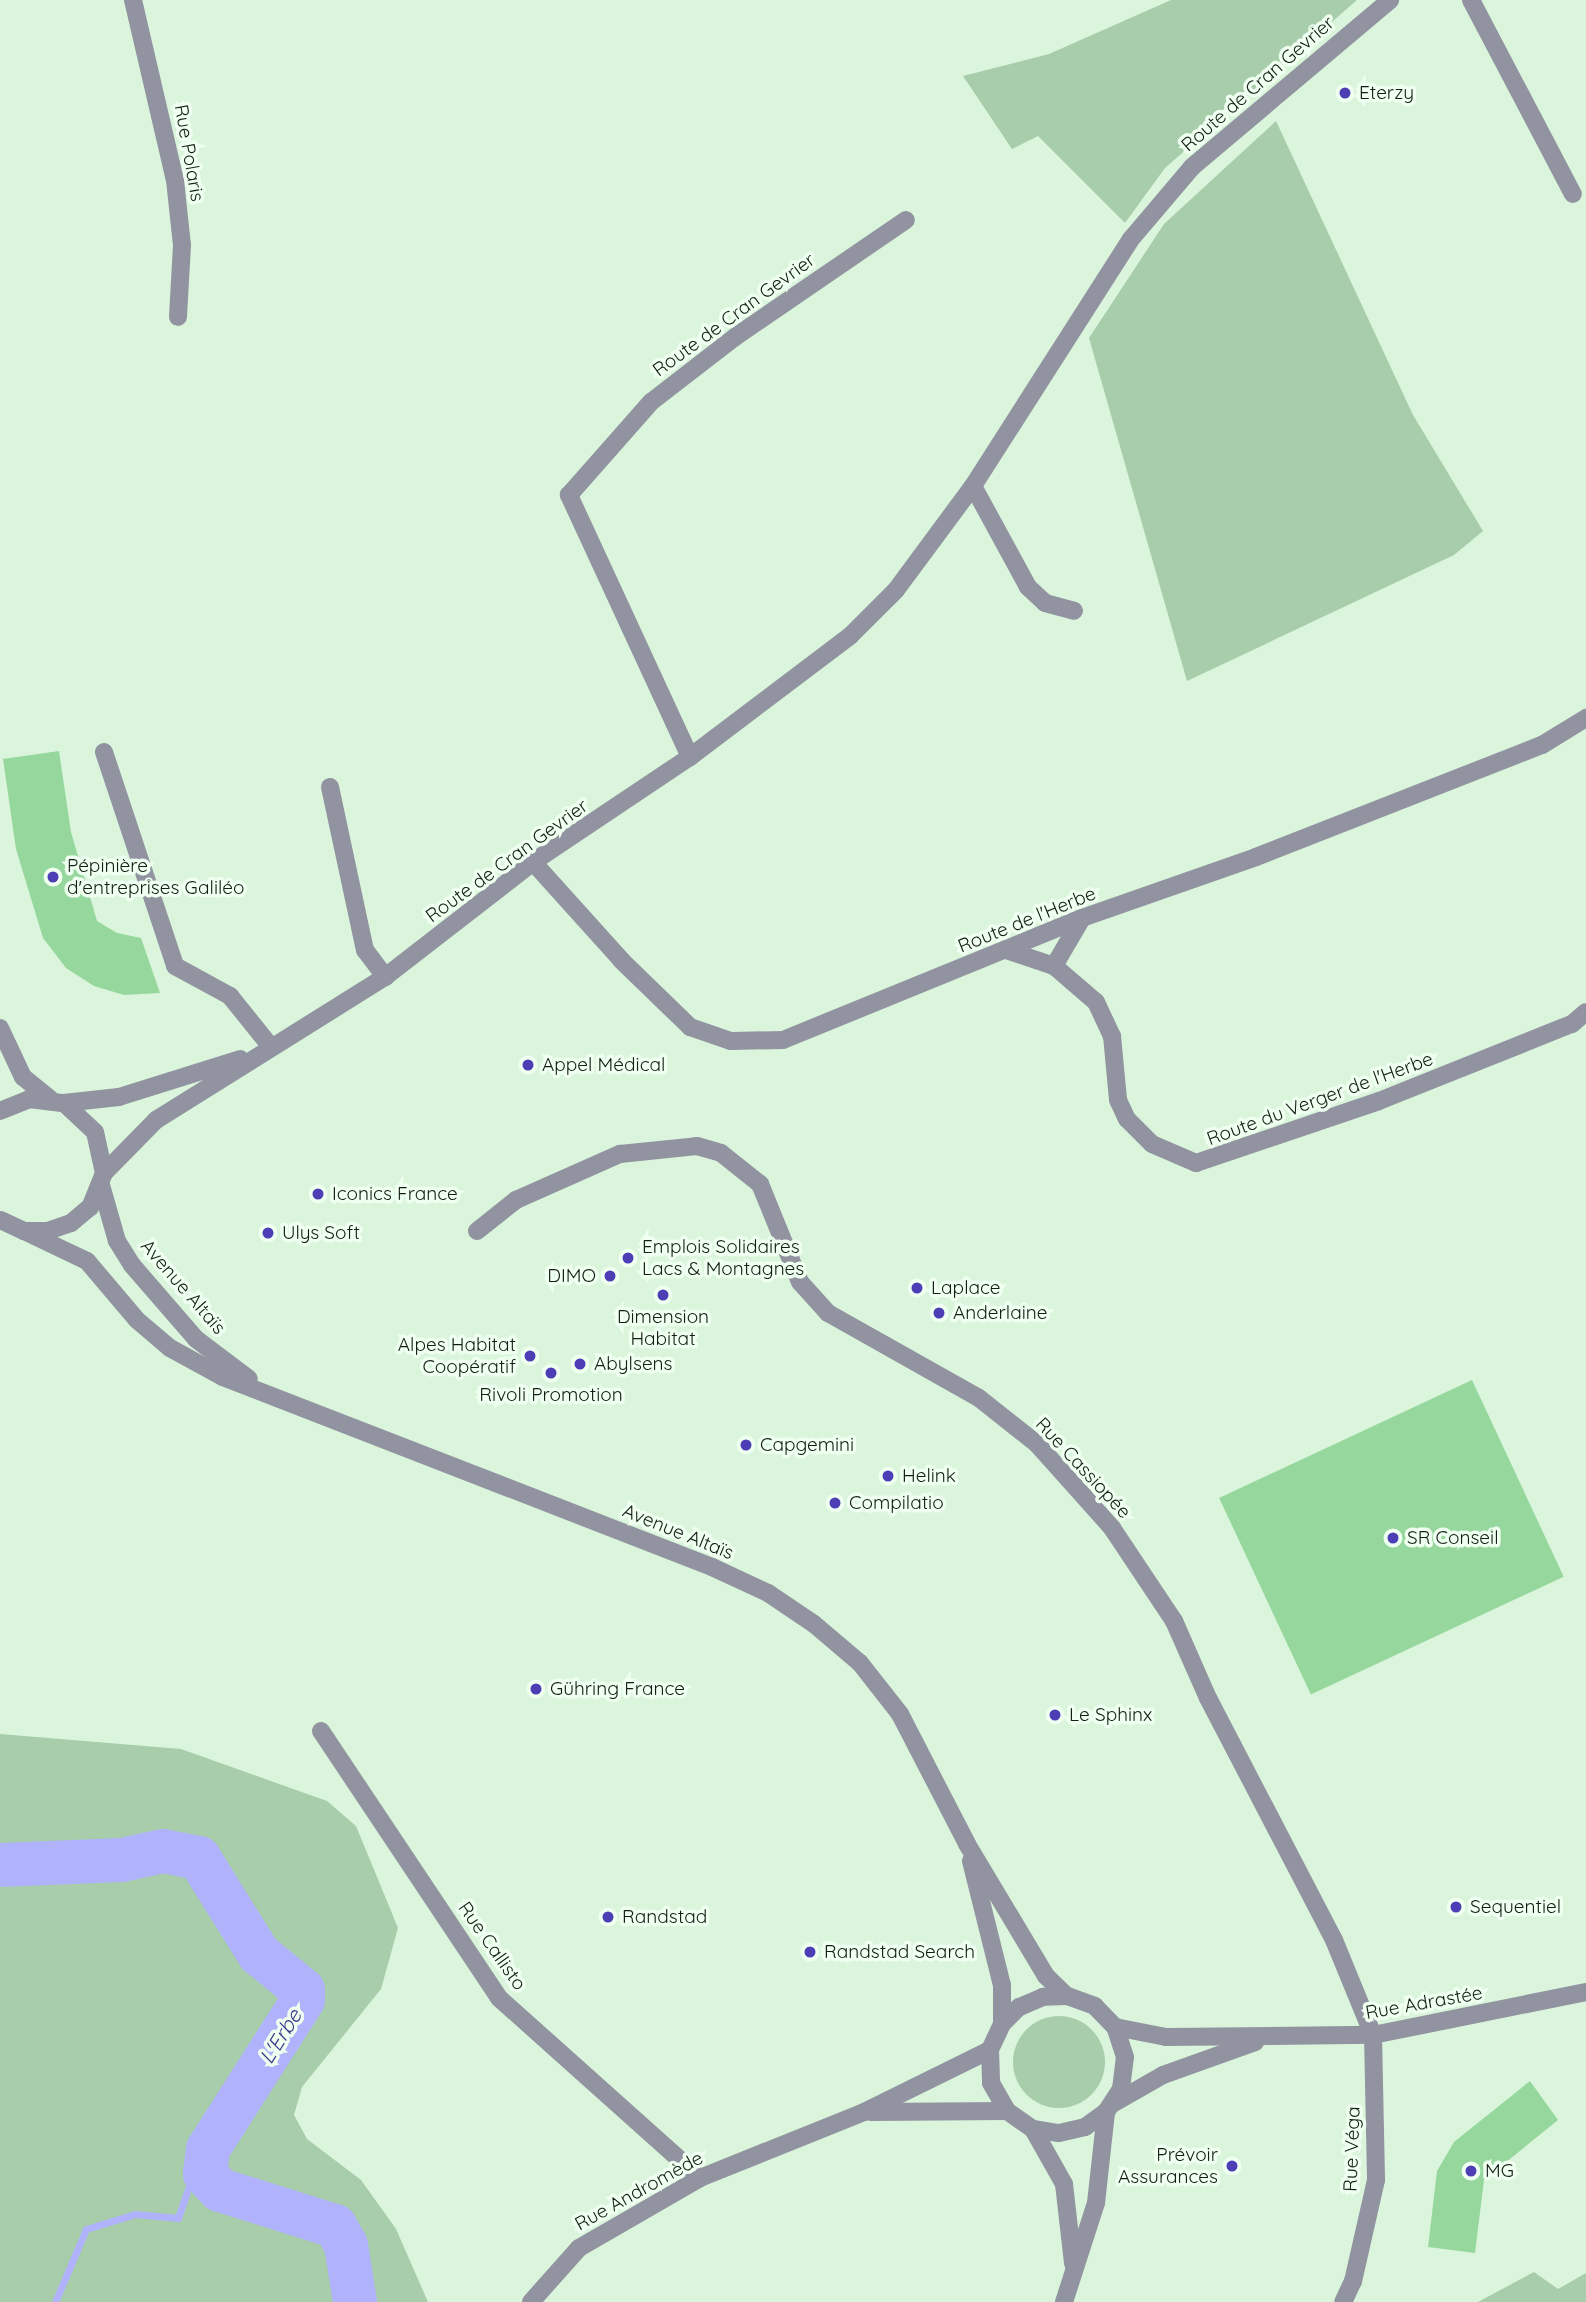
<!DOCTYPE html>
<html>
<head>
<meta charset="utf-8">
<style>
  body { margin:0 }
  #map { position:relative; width:1586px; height:2302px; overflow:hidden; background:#daf5dc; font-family:Quicksand,sans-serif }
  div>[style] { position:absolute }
  .green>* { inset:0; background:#a7cdaa }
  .round { border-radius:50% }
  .stream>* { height:7px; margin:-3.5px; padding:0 3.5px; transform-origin:3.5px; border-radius:3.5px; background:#b0b2fc }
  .river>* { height:44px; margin:-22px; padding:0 22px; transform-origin:22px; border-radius:22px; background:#b0b2fc }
  .building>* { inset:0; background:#96d79d; transform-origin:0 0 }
  .minor>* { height:18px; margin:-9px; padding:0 9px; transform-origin:9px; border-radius:9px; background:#9293a0 }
  .dots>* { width:19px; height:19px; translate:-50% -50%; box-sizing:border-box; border:4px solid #effff0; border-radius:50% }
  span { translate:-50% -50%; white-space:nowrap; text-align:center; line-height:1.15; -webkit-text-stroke:7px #effff0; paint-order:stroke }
  .street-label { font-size:19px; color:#141d14 }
  .poi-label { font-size:19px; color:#141d14 }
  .left { translate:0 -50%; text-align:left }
  .right { translate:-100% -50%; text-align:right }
  .water-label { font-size:21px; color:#3f378b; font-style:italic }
</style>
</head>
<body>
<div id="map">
  <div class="green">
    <div style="clip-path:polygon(1171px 0,1357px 0,1165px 168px,1125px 223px,1038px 136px,1012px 149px,963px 76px,1049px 54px)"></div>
    <div style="clip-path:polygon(1276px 121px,1413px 415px,1483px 531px,1454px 555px,1187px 681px,1089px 338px,1164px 224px)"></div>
    <div style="clip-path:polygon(0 1734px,181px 1749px,327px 1801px,356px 1826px,398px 1928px,381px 1989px,302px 2087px,294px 2115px,307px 2139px,361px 2180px,396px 2229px,428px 2302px,0 2302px)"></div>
    <div class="round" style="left:1013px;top:2016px;width:92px;height:92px"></div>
    <div style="clip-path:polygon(1534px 2272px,1558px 2289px,1586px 2273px,1586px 2302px,1478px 2302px)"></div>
  </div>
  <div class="stream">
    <div style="left:55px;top:2302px;width:79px;rotate:-67deg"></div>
    <div style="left:86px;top:2229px;width:51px;rotate:-17deg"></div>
    <div style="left:135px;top:2214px;width:43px;rotate:5.3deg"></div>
    <div style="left:178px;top:2218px;width:39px;rotate:-71deg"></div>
    <div style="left:191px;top:2181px;width:16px;rotate:-27deg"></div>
  </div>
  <div class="river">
    <div style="left:0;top:1865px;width:122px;rotate:-2.3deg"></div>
    <div style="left:122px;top:1860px;width:42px;rotate:-12.4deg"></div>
    <div style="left:163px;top:1851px;width:37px;rotate:11deg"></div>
    <div style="left:199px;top:1858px;width:113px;rotate:58deg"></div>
    <div style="left:259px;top:1954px;width:57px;rotate:39.3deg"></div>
    <div style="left:303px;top:1990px;width:10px;rotate:90deg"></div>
    <div style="left:303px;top:2000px;width:177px;rotate:122.5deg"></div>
    <div style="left:208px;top:2149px;width:25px;rotate:97deg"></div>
    <div style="left:205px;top:2174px;width:22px;rotate:47deg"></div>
    <div style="left:220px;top:2190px;width:121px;rotate:17.4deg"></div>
    <div style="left:335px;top:2226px;width:22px;rotate:60deg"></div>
    <div style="left:346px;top:2245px;width:58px;rotate:81deg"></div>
  </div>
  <div class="building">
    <div style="clip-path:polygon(59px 751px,71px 832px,97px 921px,117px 933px,141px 938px,160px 993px,124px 995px,94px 986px,66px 968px,43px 938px,16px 849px,3px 759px)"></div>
    <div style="left:1472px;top:1380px;width:217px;height:279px;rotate:65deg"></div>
    <div style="clip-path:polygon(1530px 2081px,1558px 2120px,1484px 2180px,1475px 2253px,1428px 2247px,1437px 2171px,1454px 2142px)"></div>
  </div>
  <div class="minor">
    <div style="left:133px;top:0;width:185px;rotate:76.9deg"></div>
    <div style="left:175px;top:180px;width:65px;rotate:83.9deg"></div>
    <div style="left:182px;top:245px;width:72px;rotate:93.2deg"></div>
    <div style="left:1471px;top:0;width:219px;rotate:62.3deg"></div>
    <div style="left:973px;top:486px;width:115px;rotate:61.4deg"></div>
    <div style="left:1028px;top:587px;width:23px;rotate:43deg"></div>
    <div style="left:1045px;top:603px;width:30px;rotate:15deg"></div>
    <div style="left:104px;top:752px;width:225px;rotate:71.6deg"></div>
    <div style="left:175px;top:966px;width:63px;rotate:28.6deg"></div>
    <div style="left:230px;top:996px;width:65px;rotate:51.2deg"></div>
    <div style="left:690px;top:757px;width:289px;rotate:-114.8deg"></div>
    <div style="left:569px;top:495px;width:124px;rotate:-48.6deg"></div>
    <div style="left:651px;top:402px;width:106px;rotate:-37.7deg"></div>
    <div style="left:735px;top:337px;width:207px;rotate:-34.4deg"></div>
    <div style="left:330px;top:787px;width:167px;rotate:77.9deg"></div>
    <div style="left:365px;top:950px;width:34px;rotate:53deg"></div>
    <div style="left:533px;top:862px;width:133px;rotate:48deg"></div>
    <div style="left:622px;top:961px;width:95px;rotate:44.1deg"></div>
    <div style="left:690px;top:1027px;width:43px;rotate:18.9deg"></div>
    <div style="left:731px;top:1041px;width:52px;rotate:-1.1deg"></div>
    <div style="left:783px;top:1040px;width:323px;rotate:-22.2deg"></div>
    <div style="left:1082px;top:918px;width:184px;rotate:-19.3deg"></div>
    <div style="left:1256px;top:857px;width:307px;rotate:-21.4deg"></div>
    <div style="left:1542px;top:745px;width:52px;rotate:-31.5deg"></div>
    <div style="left:1009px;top:951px;width:47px;rotate:18.4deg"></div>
    <div style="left:1054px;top:966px;width:55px;rotate:40.6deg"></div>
    <div style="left:1096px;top:1002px;width:38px;rotate:65deg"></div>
    <div style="left:1112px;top:1036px;width:64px;rotate:84.6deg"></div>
    <div style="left:1118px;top:1100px;width:21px;rotate:65deg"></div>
    <div style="left:1127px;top:1119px;width:35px;rotate:45deg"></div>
    <div style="left:1152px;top:1144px;width:48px;rotate:23.4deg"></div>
    <div style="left:1196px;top:1163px;width:193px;rotate:-18.7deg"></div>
    <div style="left:1379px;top:1101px;width:208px;rotate:-21.8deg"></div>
    <div style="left:1572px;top:1024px;width:18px;rotate:-41deg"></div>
    <div style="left:1054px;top:966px;width:56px;rotate:-59.7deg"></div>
    <div style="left:0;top:1028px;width:54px;rotate:64.9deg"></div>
    <div style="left:23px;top:1077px;width:35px;rotate:39deg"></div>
    <div style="left:64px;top:1103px;width:55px;rotate:-6.2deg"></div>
    <div style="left:119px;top:1097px;width:127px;rotate:-17.4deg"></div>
    <div style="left:0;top:1111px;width:31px;rotate:-22deg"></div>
    <div style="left:29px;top:1099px;width:35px;rotate:7deg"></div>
    <div style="left:64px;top:1103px;width:42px;rotate:43.1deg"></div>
    <div style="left:95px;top:1132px;width:42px;rotate:77.6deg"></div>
    <div style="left:104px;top:1173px;width:37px;rotate:112deg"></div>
    <div style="left:90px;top:1207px;width:25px;rotate:140deg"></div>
    <div style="left:71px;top:1223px;width:24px;rotate:161deg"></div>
    <div style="left:48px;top:1231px;width:24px;rotate:180deg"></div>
    <div style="left:24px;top:1231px;width:26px;rotate:-155deg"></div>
    <div style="left:104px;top:1173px;width:74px;rotate:-45.5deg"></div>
    <div style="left:156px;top:1120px;width:270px;rotate:-32deg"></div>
    <div style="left:385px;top:977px;width:187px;rotate:-37.8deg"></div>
    <div style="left:533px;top:862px;width:189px;rotate:-33.8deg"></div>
    <div style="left:690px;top:757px;width:201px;rotate:-37.1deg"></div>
    <div style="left:850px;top:636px;width:65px;rotate:-45deg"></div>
    <div style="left:896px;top:590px;width:129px;rotate:-53.5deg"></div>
    <div style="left:973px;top:486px;width:293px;rotate:-57.4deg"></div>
    <div style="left:1131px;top:239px;width:94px;rotate:-49.7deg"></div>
    <div style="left:1192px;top:167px;width:259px;rotate:-40.1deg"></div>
    <div style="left:101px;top:1185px;width:58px;rotate:74.1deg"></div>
    <div style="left:117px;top:1241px;width:28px;rotate:58deg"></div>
    <div style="left:132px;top:1265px;width:98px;rotate:49.1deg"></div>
    <div style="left:196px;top:1339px;width:66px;rotate:37deg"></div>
    <div style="left:24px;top:1231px;width:70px;rotate:25.5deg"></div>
    <div style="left:87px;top:1261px;width:77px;rotate:49.7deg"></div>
    <div style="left:137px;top:1320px;width:43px;rotate:40.3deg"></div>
    <div style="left:170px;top:1348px;width:60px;rotate:28.7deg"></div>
    <div style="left:223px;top:1377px;width:525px;rotate:21.23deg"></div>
    <div style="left:712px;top:1567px;width:62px;rotate:24.9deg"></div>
    <div style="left:768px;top:1593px;width:55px;rotate:34deg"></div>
    <div style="left:814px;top:1624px;width:60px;rotate:40.3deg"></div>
    <div style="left:860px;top:1663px;width:65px;rotate:51.9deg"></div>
    <div style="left:900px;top:1714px;width:146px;rotate:62.7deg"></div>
    <div style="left:967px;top:1844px;width:154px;rotate:59.1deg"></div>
    <div style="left:1046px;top:1976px;width:29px;rotate:44deg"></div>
    <div style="left:477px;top:1231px;width:50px;rotate:-38.5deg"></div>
    <div style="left:516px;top:1200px;width:114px;rotate:-23.9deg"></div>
    <div style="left:620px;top:1154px;width:77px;rotate:-5.9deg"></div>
    <div style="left:697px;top:1146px;width:25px;rotate:16deg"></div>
    <div style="left:721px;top:1153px;width:50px;rotate:38.5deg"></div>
    <div style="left:760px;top:1184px;width:106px;rotate:67.8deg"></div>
    <div style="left:800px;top:1282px;width:42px;rotate:47.9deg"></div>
    <div style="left:828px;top:1313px;width:173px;rotate:29.4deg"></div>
    <div style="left:979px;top:1398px;width:74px;rotate:38.4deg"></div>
    <div style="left:1037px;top:1444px;width:113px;rotate:48.2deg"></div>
    <div style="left:1112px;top:1528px;width:112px;rotate:56.3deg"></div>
    <div style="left:1174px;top:1621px;width:84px;rotate:66.2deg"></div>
    <div style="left:1208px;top:1698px;width:273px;rotate:62.5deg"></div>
    <div style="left:1334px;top:1940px;width:103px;rotate:67.7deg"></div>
    <div style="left:1373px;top:2035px;width:145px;rotate:88.8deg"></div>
    <div style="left:1376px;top:2180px;width:104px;rotate:102.8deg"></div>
    <div style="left:1353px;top:2281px;width:23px;rotate:115deg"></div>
    <div style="left:321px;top:1731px;width:321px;rotate:56.3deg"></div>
    <div style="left:499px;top:1998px;width:270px;rotate:41.8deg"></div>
    <div style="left:971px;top:1861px;width:128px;rotate:76deg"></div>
    <div style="left:1002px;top:1985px;width:39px;rotate:90deg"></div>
    <div style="left:1115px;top:2027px;width:52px;rotate:11.1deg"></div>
    <div style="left:1166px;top:2037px;width:207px;rotate:-0.6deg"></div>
    <div style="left:1373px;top:2035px;width:217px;rotate:-11.4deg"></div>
    <div style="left:1114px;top:2103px;width:56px;rotate:-29.7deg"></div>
    <div style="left:1163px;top:2075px;width:98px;rotate:-19.7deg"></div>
    <div style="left:871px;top:2112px;width:136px;rotate:-0.4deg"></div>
    <div style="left:1033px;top:2129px;width:63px;rotate:60.6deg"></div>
    <div style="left:1064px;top:2184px;width:80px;rotate:83.5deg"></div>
    <div style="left:531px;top:2302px;width:72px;rotate:-48.4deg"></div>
    <div style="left:579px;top:2248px;width:140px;rotate:-30deg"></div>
    <div style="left:700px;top:2178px;width:177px;rotate:-21.9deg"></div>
    <div style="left:864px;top:2112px;width:140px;rotate:-26.2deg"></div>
    <div style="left:1064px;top:2302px;width:104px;rotate:-72.1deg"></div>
    <div style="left:1096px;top:2203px;width:92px;rotate:-83.7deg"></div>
    <div style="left:1106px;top:2112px;width:27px;rotate:-57deg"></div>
    <div style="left:1121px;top:2089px;width:32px;rotate:-83deg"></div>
    <div style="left:1125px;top:2057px;width:32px;rotate:-108deg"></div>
    <div style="left:1115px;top:2027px;width:29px;rotate:-134deg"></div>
    <div style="left:1095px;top:2006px;width:30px;rotate:-160deg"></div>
    <div style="left:1067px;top:1996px;width:24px;rotate:178deg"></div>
    <div style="left:1043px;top:1997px;width:26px;rotate:157deg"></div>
    <div style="left:1019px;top:2007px;width:24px;rotate:135deg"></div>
    <div style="left:1002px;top:2024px;width:29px;rotate:115deg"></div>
    <div style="left:990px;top:2050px;width:33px;rotate:88deg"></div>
    <div style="left:991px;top:2083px;width:32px;rotate:60deg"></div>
    <div style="left:1007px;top:2111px;width:32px;rotate:35deg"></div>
    <div style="left:1033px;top:2129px;width:26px;rotate:9deg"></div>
    <div style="left:1059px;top:2133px;width:27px;rotate:-13deg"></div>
    <div style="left:1085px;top:2127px;width:26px;rotate:-36deg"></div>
  </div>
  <div class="dots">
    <div style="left:1345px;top:93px;background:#4d3eb5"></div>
    <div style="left:53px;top:877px;background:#4d3eb5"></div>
    <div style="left:528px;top:1065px;background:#4d3eb5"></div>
    <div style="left:318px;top:1194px;background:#4d3eb5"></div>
    <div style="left:268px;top:1233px;background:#4d3eb5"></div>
    <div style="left:628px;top:1258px;background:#4d3eb5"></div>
    <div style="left:610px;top:1276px;background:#4d3eb5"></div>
    <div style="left:917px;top:1288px;background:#4d3eb5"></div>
    <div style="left:663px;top:1295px;background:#4d3eb5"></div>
    <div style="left:939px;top:1313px;background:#4d3eb5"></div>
    <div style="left:530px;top:1356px;background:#4d3eb5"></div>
    <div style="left:580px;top:1364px;background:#4d3eb5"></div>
    <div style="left:551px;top:1373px;background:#4d3eb5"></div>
    <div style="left:746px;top:1445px;background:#4d3eb5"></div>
    <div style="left:888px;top:1476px;background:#4d3eb5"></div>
    <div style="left:835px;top:1503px;background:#4d3eb5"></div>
    <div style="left:1393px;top:1538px;background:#4d3eb5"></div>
    <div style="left:536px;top:1689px;background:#4d3eb5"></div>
    <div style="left:1055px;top:1715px;background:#4d3eb5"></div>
    <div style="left:1456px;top:1907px;background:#4d3eb5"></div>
    <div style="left:608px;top:1917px;background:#4d3eb5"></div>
    <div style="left:810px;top:1952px;background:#4d3eb5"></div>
    <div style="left:1232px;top:2166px;background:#4d3eb5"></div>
    <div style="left:1471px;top:2171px;background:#4d3eb5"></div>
  </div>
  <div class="street-label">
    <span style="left:1258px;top:84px;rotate:-41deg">Route de Cran Gevrier</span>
    <span style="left:189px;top:153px;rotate:80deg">Rue Polaris</span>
    <span style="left:734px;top:315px;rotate:-36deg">Route de Cran Gevrier</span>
    <span style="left:507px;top:861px;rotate:-36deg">Route de Cran Gevrier</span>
    <span style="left:1027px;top:920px;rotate:-22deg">Route de l'Herbe</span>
    <span style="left:1320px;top:1099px;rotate:-20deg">Route du Verger de l'Herbe</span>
    <span style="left:183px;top:1287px;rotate:49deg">Avenue Altaïs</span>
    <span style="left:1083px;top:1468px;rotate:47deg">Rue Cassiopée</span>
    <span style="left:678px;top:1532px;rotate:22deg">Avenue Altaïs</span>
    <span style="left:492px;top:1946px;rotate:55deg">Rue Callisto</span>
    <span style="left:1424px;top:2003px;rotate:-10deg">Rue Adrastée</span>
    <span style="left:1352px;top:2149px;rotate:-88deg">Rue Véga</span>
    <span style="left:639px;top:2191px;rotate:-29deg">Rue Andromède</span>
  </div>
  <div class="poi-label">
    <span class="left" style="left:1359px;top:93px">Eterzy</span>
    <span class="left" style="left:67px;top:877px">Pépinière<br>d'entreprises Galiléo</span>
    <span class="left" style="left:542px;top:1065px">Appel Médical</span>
    <span class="left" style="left:332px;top:1194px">Iconics France</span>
    <span class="left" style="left:282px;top:1233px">Ulys Soft</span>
    <span class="left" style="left:642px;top:1258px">Emplois Solidaires<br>Lacs &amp; Montagnes</span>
    <span class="right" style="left:596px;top:1276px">DIMO</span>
    <span class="left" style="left:931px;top:1288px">Laplace</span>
    <span class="left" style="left:953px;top:1313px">Anderlaine</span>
    <span style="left:663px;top:1328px">Dimension<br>Habitat</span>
    <span class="right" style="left:516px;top:1356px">Alpes Habitat<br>Coopératif</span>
    <span class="left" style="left:594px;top:1364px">Abylsens</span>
    <span style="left:551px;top:1395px">Rivoli Promotion</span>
    <span class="left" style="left:760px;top:1445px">Capgemini</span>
    <span class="left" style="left:902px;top:1476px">Helink</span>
    <span class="left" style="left:849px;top:1503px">Compilatio</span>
    <span class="left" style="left:1407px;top:1538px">SR Conseil</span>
    <span class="left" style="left:550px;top:1689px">Gühring France</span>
    <span class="left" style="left:1069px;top:1715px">Le Sphinx</span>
    <span class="left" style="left:1470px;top:1907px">Sequentiel</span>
    <span class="left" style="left:622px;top:1917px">Randstad</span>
    <span class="left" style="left:824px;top:1952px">Randstad Search</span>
    <span class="right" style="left:1218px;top:2166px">Prévoir<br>Assurances</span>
    <span class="left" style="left:1485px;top:2171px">MG</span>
  </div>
  <div class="water-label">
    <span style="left:280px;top:2036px;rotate:-58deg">L'Erbe</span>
  </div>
</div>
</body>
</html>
